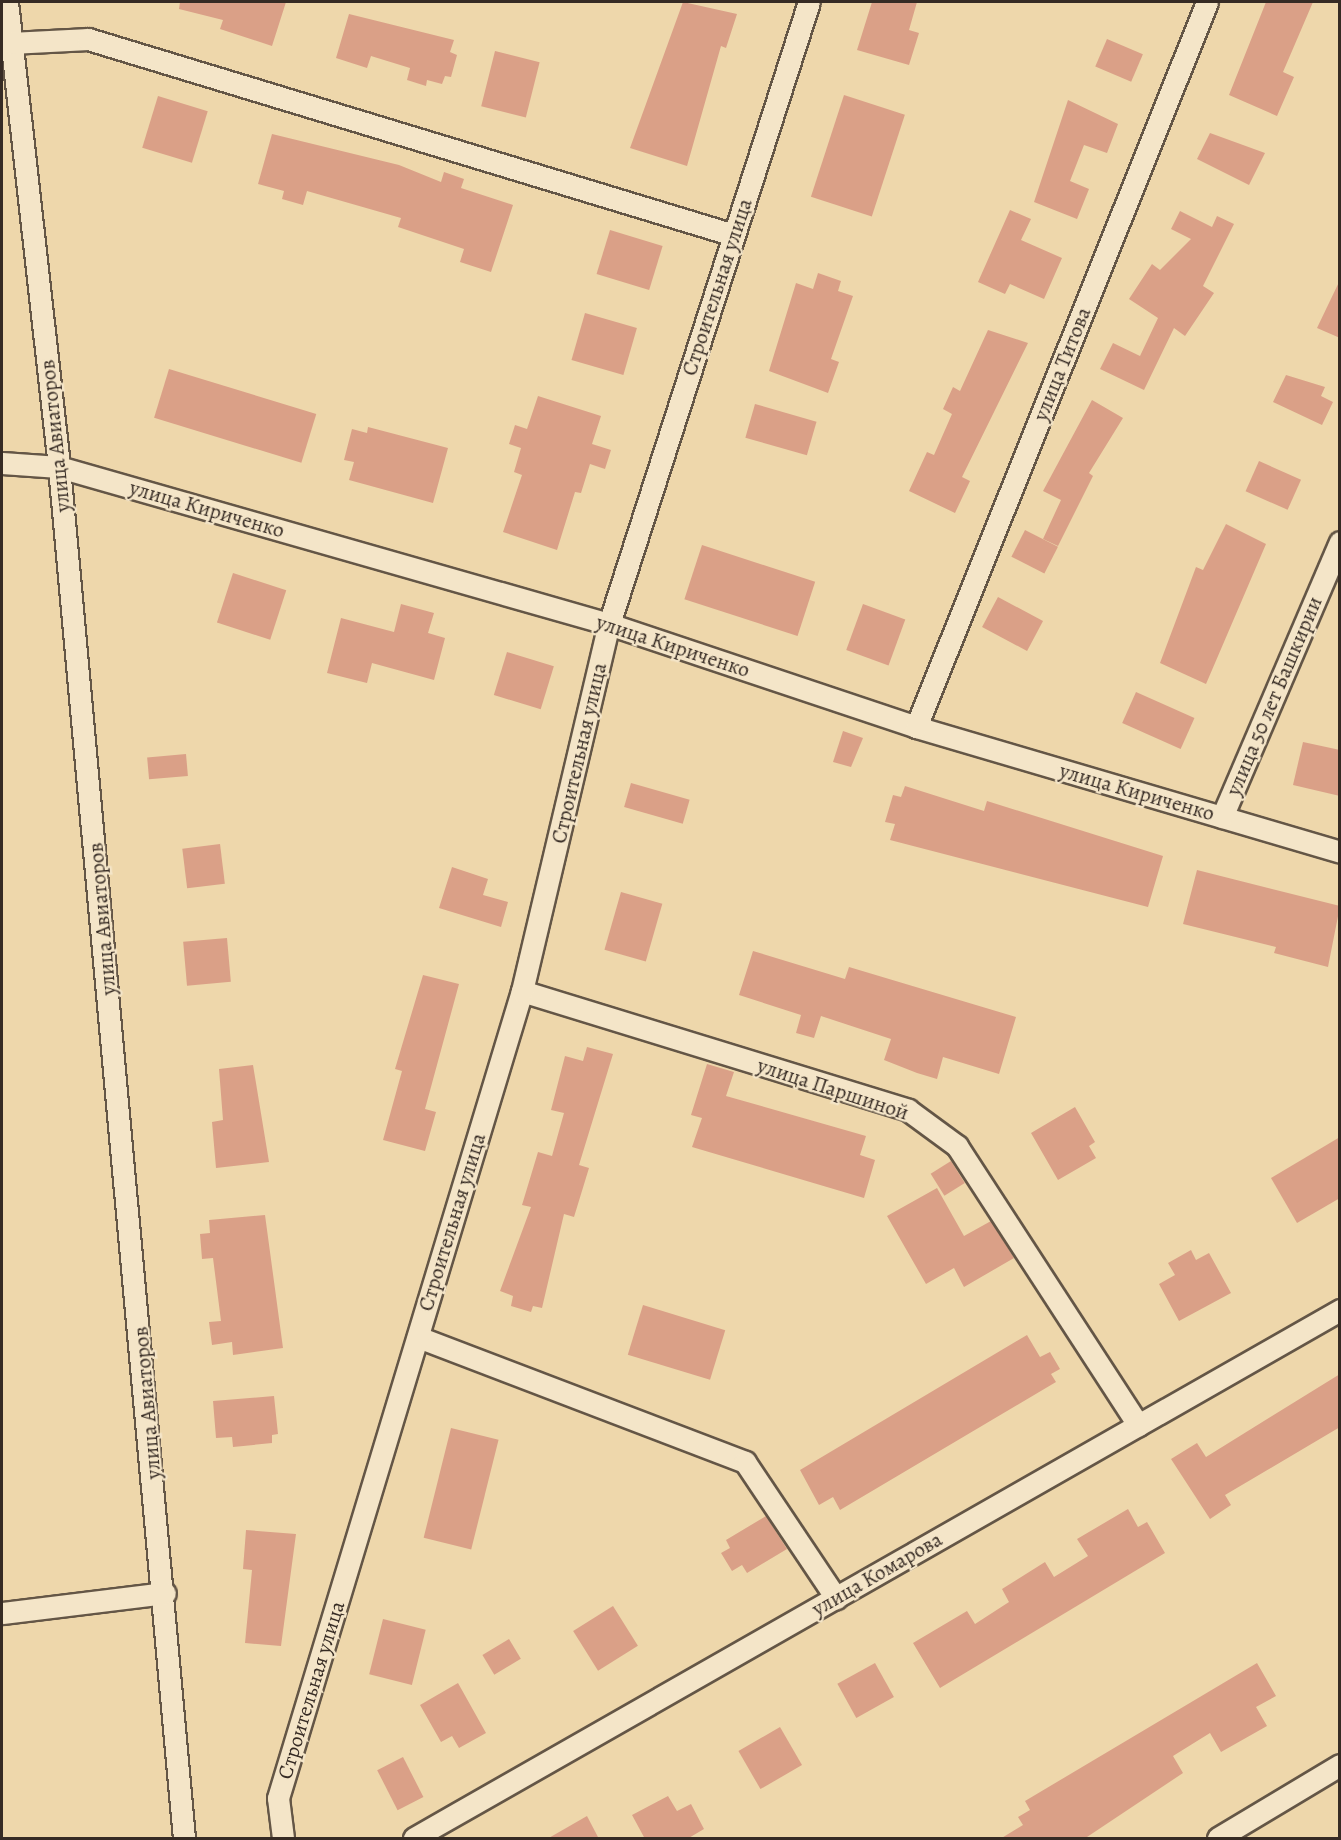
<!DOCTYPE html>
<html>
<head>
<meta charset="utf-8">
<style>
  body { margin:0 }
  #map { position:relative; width:1341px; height:1840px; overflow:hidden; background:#eed7ab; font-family:Alegreya,serif }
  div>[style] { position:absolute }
  .building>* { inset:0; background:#daa087; transform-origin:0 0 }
  .roads { filter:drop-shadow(2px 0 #645646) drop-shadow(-2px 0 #645646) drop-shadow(0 2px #645646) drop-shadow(0 -2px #645646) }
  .minor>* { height:21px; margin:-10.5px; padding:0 10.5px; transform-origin:10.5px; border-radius:10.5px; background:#f4e5c8 }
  span { translate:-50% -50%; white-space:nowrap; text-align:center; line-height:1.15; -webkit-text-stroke:4.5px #f4e5c8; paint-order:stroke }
  .street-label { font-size:21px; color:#362b24 }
  .frame { position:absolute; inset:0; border:3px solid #362b24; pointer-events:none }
</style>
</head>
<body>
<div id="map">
  <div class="building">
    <div style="clip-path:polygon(180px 2px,286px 2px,272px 46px,220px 29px,223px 20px,179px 9px)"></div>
    <div style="clip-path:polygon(683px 2px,737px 14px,726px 48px,721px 46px,687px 166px,630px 148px)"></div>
    <div style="clip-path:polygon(872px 2px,917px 2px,909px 30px,919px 33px,909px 65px,857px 50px)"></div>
    <div style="clip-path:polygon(1266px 2px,1313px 2px,1283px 72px,1294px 77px,1277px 116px,1229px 95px)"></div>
    <div style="clip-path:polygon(349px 14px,454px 40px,450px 52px,457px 55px,451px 77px,445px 76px,442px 84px,427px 80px,426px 86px,407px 80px,410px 68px,371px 56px,367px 68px,336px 58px)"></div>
    <div style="left:1107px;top:39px;width:39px;height:30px;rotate:23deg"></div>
    <div style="left:495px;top:51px;width:46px;height:57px;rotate:14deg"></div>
    <div style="left:844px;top:95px;width:64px;height:107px;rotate:18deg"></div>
    <div style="left:158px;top:96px;width:52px;height:54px;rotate:17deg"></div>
    <div style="clip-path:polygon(1068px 100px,1118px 124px,1107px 153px,1084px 145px,1070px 181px,1089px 189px,1077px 219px,1034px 202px)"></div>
    <div style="clip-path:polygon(1210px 133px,1265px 153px,1249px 185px,1197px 159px)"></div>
    <div style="clip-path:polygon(272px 134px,399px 165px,441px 182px,444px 172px,464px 179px,461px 188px,513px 205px,491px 272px,460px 262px,464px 249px,398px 227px,401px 218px,307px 191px,303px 205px,282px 199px,284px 191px,258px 184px)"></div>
    <div style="clip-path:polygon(1010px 210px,1031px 219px,1021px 240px,1062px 258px,1044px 299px,1010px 284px,1005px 294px,978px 282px)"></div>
    <div style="clip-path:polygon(1180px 211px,1212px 227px,1217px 216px,1234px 224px,1203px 286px,1214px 293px,1185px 336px,1174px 328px,1144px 390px,1100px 369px,1113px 343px,1140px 356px,1158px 318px,1129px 299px,1152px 264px,1160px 270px,1191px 239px,1171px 229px)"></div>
    <div style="left:610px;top:230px;width:55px;height:46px;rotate:17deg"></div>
    <div style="clip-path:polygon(818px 273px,841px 281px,838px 291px,853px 296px,831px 359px,839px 362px,828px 393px,769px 371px,796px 283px,813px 289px)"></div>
    <div style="clip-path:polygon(1340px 280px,1340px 338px,1317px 328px)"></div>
    <div style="left:585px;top:313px;width:54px;height:49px;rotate:16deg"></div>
    <div style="clip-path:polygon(988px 330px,1028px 343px,962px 477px,970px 481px,955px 513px,909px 491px,927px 452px,934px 455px,952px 414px,943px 409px,953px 387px,960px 391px)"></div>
    <div style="left:169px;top:369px;width:154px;height:51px;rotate:17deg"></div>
    <div style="clip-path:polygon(1286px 375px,1325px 387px,1321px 396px,1333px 402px,1322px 425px,1273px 402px)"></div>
    <div style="clip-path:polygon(538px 396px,601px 416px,592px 444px,611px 450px,605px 469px,590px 464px,581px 493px,575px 492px,557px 550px,503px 532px,522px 475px,514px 472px,521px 448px,509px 444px,515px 425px,527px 429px)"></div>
    <div style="clip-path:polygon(1092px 400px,1123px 418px,1089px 473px,1093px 476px,1058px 546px,1043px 539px,1061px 500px,1043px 491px)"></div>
    <div style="left:755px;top:404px;width:64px;height:35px;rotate:16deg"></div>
    <div style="clip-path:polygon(368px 427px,448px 448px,433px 503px,349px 480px,354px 462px,344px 460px,352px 429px,367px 433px)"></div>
    <div style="left:1259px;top:461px;width:46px;height:33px;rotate:24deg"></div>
    <div style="clip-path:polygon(1226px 524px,1266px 544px,1206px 684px,1160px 663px,1196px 567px,1203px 570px)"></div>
    <div style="left:1025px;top:530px;width:37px;height:30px;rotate:27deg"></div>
    <div style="left:702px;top:545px;width:119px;height:57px;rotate:18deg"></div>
    <div style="left:233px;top:573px;width:56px;height:52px;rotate:18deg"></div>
    <div style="left:998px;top:597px;width:51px;height:34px;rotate:28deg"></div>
    <div style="clip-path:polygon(401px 604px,434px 613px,428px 633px,445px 638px,434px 680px,372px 663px,367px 683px,327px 673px,341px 618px,394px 632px)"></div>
    <div style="left:863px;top:604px;width:45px;height:49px;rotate:20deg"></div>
    <div style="left:507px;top:652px;width:49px;height:45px;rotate:17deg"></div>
    <div style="left:1136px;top:692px;width:64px;height:34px;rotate:24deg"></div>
    <div style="clip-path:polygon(843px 731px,863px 738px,851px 767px,833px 762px)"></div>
    <div style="clip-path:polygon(1303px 742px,1340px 750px,1340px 796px,1293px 785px)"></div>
    <div style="left:186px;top:754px;width:22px;height:39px;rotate:85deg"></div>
    <div style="left:631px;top:783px;width:61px;height:25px;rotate:16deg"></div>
    <div style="clip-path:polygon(905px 786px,984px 811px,987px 801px,1163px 856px,1148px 907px,890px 840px,895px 824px,885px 822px,893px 795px,901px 797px)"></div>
    <div style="left:220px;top:844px;width:40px;height:38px;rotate:83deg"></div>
    <div style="clip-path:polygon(452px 867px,488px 879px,483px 895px,508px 902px,501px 927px,439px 908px)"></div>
    <div style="clip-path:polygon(1197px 870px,1340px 906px,1328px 967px,1274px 953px,1276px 947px,1183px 924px)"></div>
    <div style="left:621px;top:892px;width:43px;height:60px;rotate:16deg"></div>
    <div style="left:227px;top:938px;width:44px;height:44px;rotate:85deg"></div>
    <div style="clip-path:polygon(753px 951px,845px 979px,849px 967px,1016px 1017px,999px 1074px,943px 1057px,937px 1079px,917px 1073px,884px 1060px,891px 1039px,821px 1016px,814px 1038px,796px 1033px,801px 1015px,739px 995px)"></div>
    <div style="clip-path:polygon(423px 975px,459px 984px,425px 1109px,436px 1112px,425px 1151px,383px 1140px,402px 1071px,395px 1069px)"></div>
    <div style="clip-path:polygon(587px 1047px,613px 1054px,579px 1165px,589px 1168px,574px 1217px,564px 1214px,542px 1308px,533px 1306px,531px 1312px,511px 1306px,513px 1296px,500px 1291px,531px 1207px,522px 1205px,538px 1152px,552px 1156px,564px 1113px,551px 1110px,565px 1056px,583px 1061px)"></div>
    <div style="clip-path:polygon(707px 1064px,734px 1072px,726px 1096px,866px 1136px,860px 1155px,875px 1160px,864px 1198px,692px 1147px,702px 1118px,691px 1115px)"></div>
    <div style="clip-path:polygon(253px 1065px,269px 1162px,216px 1168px,212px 1122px,223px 1120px,219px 1069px)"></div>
    <div style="clip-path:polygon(1075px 1107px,1095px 1142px,1089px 1146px,1096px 1158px,1058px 1180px,1031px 1133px)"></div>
    <div style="clip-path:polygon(1340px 1137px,1340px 1198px,1297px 1223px,1271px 1178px)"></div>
    <div style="left:951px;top:1161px;width:26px;height:24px;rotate:58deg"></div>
    <div style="clip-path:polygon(937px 1188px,964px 1236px,991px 1221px,1014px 1258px,964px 1287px,954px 1268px,926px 1284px,887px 1216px)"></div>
    <div style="clip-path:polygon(265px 1215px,283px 1348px,233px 1355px,232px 1342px,212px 1345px,209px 1322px,221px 1321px,213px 1258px,202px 1259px,200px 1234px,210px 1233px,209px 1220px)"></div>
    <div style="clip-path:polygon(1191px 1250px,1196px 1260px,1209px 1253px,1231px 1293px,1179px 1321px,1159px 1284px,1175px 1275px,1168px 1263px)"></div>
    <div style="left:643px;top:1305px;width:86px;height:52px;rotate:17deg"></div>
    <div style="clip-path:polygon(1027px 1335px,1040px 1357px,1050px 1352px,1060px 1369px,1051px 1374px,1056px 1382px,840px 1510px,833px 1497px,819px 1505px,800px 1470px)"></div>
    <div style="clip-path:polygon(1340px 1374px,1340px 1427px,1225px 1495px,1231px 1505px,1210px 1519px,1171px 1459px,1197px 1443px,1206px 1457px)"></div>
    <div style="clip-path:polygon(274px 1396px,278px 1434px,272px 1435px,272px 1443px,233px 1447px,232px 1437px,216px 1438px,213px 1401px)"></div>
    <div style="left:451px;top:1428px;width:49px;height:113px;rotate:14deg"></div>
    <div style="clip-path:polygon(1128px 1509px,1138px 1527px,1147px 1522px,1165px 1553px,940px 1688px,913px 1643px,967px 1611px,975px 1624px,1009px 1602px,1002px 1589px,1045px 1562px,1054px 1577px,1088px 1556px,1077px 1539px)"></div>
    <div style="clip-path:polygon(766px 1516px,787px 1549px,747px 1573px,742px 1565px,732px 1571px,721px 1553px,730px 1548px,726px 1540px)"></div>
    <div style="clip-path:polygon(246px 1530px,296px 1534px,281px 1646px,245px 1643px,252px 1570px,243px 1569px)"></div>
    <div style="left:613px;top:1606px;width:47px;height:47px;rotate:58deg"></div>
    <div style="left:383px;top:1619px;width:44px;height:57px;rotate:14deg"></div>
    <div style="left:509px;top:1639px;width:23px;height:31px;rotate:59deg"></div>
    <div style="left:875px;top:1663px;width:39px;height:43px;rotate:61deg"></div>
    <div style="clip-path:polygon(1257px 1663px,1276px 1696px,1256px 1707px,1267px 1726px,1221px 1752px,1210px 1733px,1173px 1756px,1183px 1773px,1084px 1839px,1000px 1839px,1023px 1825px,1018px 1817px,1030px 1810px,1025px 1801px)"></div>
    <div style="clip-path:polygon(458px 1683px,486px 1733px,459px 1748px,452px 1736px,441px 1742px,420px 1705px)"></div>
    <div style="left:780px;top:1727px;width:44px;height:48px;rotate:60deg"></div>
    <div style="left:403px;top:1757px;width:45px;height:29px;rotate:63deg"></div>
    <div style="clip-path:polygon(668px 1796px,677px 1811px,691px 1804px,704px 1829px,687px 1839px,645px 1839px,632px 1815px)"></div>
    <div style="clip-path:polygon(587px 1816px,599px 1839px,547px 1839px)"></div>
  </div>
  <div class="roads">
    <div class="minor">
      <div style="left:7px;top:2px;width:468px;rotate:83.6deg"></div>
      <div style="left:59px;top:467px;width:1377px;rotate:84.79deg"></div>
      <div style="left:11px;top:43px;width:77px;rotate:-3deg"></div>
      <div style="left:88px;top:39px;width:675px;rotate:16.88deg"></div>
      <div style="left:2px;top:463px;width:57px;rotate:4deg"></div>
      <div style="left:59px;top:467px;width:572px;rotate:15.93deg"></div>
      <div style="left:609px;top:624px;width:324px;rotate:18.5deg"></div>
      <div style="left:916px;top:727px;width:442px;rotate:16.4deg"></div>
      <div style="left:916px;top:727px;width:781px;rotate:-68.13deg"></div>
      <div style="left:1222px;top:817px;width:299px;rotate:-66.8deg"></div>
      <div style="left:522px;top:991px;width:404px;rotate:17.1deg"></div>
      <div style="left:908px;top:1110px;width:61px;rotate:36.3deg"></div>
      <div style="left:957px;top:1146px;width:333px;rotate:57deg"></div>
      <div style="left:418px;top:1337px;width:350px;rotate:20.9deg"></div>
      <div style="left:745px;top:1462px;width:164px;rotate:56.2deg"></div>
      <div style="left:2px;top:1613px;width:164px;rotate:-7deg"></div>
      <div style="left:283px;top:1838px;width:40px;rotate:-97.1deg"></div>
      <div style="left:278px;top:1798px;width:843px;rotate:-73.18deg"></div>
      <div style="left:522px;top:991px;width:377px;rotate:-76.7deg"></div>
      <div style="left:609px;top:624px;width:653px;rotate:-72.18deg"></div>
      <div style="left:414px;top:1838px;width:1066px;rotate:-29.69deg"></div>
      <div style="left:1218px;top:1838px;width:142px;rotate:-30.9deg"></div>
    </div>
  </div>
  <div class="street-label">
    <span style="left:717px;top:287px;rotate:-72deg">Строительная улица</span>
    <span style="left:1062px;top:364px;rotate:-68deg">улица Титова</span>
    <span style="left:55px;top:436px;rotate:-96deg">улица Авиаторов</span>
    <span style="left:207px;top:509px;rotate:16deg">улица Кириченко</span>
    <span style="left:673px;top:646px;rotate:18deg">улица Кириченко</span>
    <span style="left:1274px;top:696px;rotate:-67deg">улица 50 лет Башкирии</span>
    <span style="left:579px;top:753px;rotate:-77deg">Строительная улица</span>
    <span style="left:1137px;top:792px;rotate:16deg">улица Кириченко</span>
    <span style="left:102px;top:919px;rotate:-95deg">улица Авиаторов</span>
    <span style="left:833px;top:1089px;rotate:18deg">улица Паршиной</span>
    <span style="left:452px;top:1222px;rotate:-73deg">Строительная улица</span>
    <span style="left:147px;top:1403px;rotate:-95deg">улица Авиаторов</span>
    <span style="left:877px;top:1574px;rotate:-30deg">улица Комарова</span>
    <span style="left:311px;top:1690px;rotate:-73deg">Строительная улица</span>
  </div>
  <div class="frame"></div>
</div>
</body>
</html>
